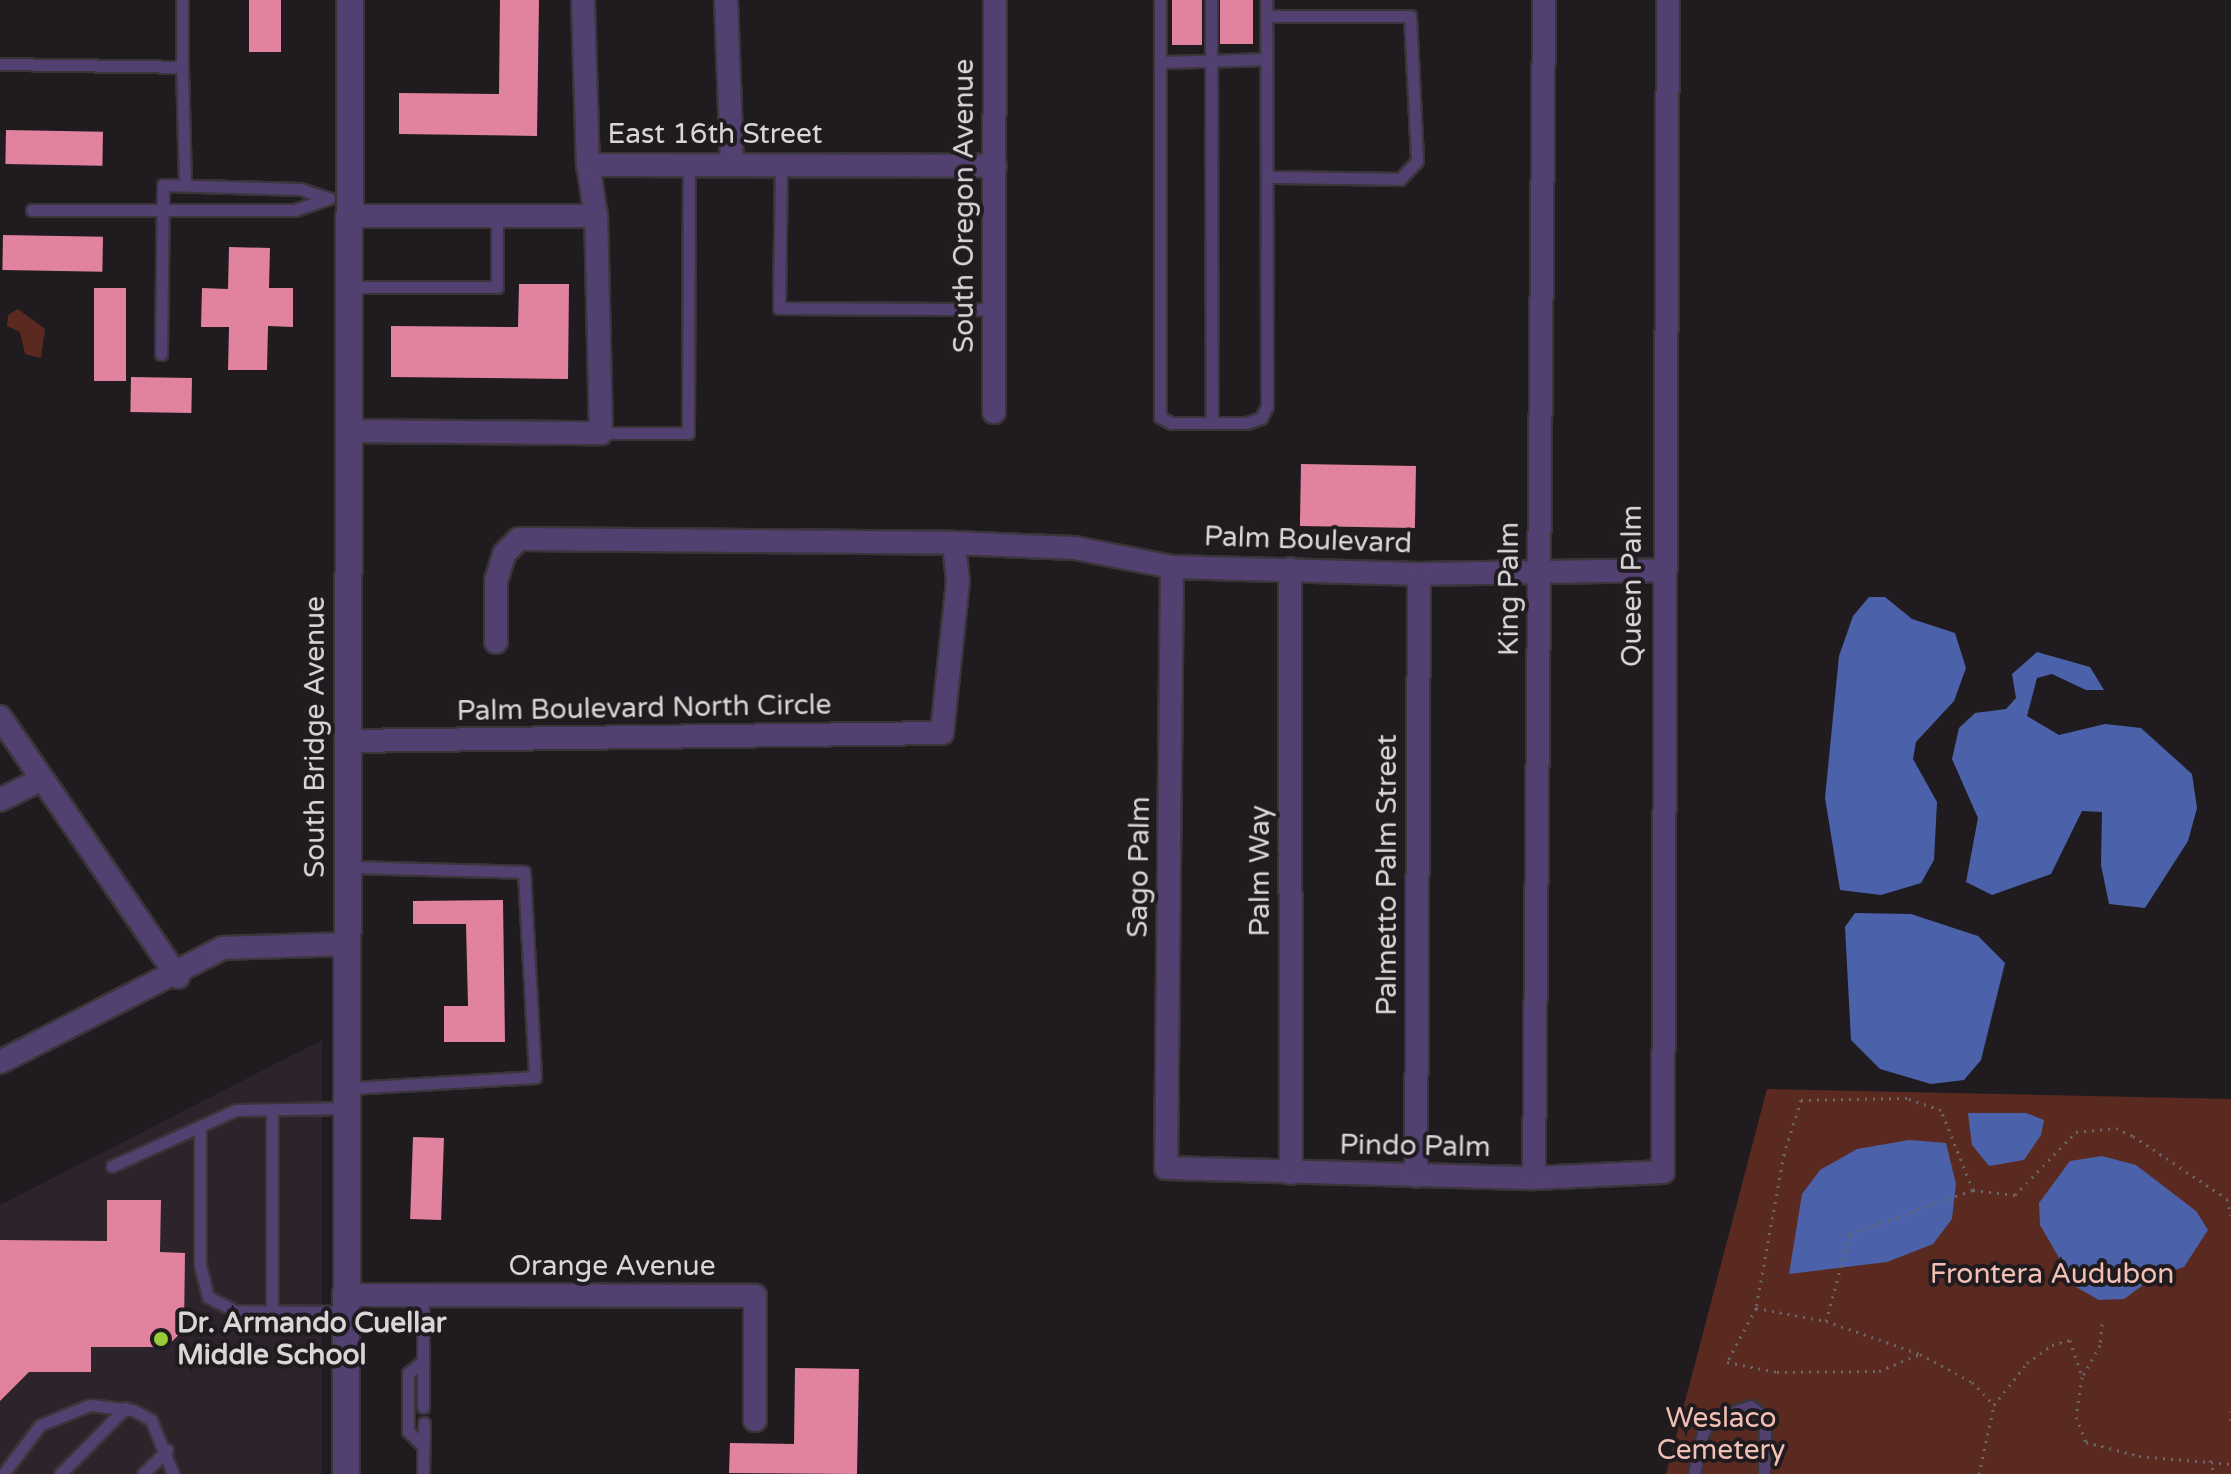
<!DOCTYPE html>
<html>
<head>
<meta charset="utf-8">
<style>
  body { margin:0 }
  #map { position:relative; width:2231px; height:1474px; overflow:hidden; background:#201b1f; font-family:"Varela Round",sans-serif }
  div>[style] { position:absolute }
  .built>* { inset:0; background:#2c232b }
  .green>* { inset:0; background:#5a2a20 }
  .water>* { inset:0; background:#4b62aa }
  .building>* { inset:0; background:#e1839e; transform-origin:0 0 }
  .path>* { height:3px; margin-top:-1.5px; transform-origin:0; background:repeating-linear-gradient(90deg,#696568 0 2px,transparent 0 8px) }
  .roads { filter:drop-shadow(2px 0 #3a3539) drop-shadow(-2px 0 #3a3539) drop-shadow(0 2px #3a3539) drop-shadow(0 -2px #3a3539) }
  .service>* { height:11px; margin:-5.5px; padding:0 5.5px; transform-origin:5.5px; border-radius:5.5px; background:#524170 }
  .minor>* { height:22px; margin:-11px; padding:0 11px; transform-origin:11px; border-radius:11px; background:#524170 }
  .tertiary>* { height:26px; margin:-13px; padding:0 13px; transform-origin:13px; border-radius:13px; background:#524170 }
  .dots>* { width:22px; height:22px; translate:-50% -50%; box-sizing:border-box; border:4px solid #201b1f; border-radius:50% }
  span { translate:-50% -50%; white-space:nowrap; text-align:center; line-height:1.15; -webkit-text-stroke:8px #201b1f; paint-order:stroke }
  .street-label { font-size:28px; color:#d9d6d8 }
  .park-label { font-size:28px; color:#f1bfb4 }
  .poi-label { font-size:28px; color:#d9d6d8; font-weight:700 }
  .left { translate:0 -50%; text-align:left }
</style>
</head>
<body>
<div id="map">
  <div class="built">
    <div style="clip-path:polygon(322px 1040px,322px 1474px,0 1474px,0 1205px)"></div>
  </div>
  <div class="green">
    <div style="clip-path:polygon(18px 309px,45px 329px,41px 358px,25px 354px,20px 332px,7px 326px,8px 315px)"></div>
    <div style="clip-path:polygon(1767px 1089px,2231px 1099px,2231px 1474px,1666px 1474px)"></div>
  </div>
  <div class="water">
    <div style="clip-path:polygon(1869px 597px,1885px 597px,1912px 619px,1955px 633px,1966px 668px,1954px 701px,1916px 742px,1913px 759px,1937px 802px,1934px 860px,1921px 883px,1881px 895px,1840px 890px,1825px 798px,1839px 656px,1853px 616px)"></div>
    <div style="clip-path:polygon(2037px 652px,2090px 667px,2104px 690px,2086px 690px,2052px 674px,2037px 678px,2027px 716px,2059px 735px,2105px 724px,2141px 728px,2192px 774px,2197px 808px,2188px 841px,2145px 908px,2109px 904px,2101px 865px,2102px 812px,2082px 811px,2051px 874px,1992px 895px,1966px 882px,1978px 818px,1952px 759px,1959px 728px,1975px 713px,2006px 709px,2016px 698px,2012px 674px)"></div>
    <div style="clip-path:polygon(1855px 913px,1911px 914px,1978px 936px,2005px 963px,1981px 1060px,1964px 1080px,1931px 1084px,1880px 1069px,1851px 1040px,1845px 927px)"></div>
    <div style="clip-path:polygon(1968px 1113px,2026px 1113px,2044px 1120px,2041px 1135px,2024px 1160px,1989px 1166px,1972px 1145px)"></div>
    <div style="clip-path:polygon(1909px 1140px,1946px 1143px,1956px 1184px,1952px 1219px,1933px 1244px,1887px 1262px,1789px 1274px,1802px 1194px,1820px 1170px,1857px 1149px)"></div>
    <div style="clip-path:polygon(2102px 1156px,2136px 1165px,2196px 1211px,2208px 1230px,2184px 1267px,2154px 1277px,2124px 1299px,2099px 1300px,2076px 1287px,2040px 1225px,2039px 1203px,2070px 1161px)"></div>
  </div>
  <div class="building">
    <div style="left:249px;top:0;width:32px;height:52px"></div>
    <div style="clip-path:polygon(500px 0,539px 0,537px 136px,399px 134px,399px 93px,499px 94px)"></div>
    <div style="left:1172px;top:0;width:30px;height:45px"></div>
    <div style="left:1220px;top:0;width:33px;height:44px"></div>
    <div style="left:6px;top:130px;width:97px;height:34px;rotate:1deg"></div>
    <div style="left:3px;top:235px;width:100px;height:35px;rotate:1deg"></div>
    <div style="clip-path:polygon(229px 247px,270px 248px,269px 288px,293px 288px,293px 327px,268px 326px,267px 370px,228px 370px,229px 327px,201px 327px,202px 288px,228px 289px)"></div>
    <div style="clip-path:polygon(519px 284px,569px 284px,568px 379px,391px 377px,391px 326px,518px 327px)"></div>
    <div style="left:94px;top:288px;width:32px;height:93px"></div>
    <div style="left:131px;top:377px;width:61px;height:35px;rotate:1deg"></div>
    <div style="left:1301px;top:464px;width:115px;height:62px;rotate:1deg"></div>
    <div style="clip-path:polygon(503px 900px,505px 1042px,444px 1042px,444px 1006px,468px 1006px,466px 924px,413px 924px,413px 901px)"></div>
    <div style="left:413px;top:1137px;width:31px;height:82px;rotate:2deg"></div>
    <div style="clip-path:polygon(107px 1200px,161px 1200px,160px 1252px,185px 1253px,184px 1330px,166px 1347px,91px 1347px,91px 1372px,29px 1372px,0 1401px,0 1240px,107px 1241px)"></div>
    <div style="clip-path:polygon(795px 1368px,859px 1369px,857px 1474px,729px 1473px,730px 1443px,794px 1444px)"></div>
  </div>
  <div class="path">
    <div style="left:1973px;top:1190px;width:86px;rotate:-111.8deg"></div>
    <div style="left:1941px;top:1110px;width:36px;rotate:-161deg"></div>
    <div style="left:1907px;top:1098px;width:106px;rotate:178.9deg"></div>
    <div style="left:1801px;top:1100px;width:57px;rotate:107.5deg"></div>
    <div style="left:1784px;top:1154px;width:157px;rotate:100.3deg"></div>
    <div style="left:1756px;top:1308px;width:71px;rotate:10.5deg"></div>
    <div style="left:1826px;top:1321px;width:90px;rotate:-74.6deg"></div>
    <div style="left:1850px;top:1234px;width:131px;rotate:-19.7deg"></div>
    <div style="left:1973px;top:1190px;width:42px;rotate:6.8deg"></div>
    <div style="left:2015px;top:1195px;width:88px;rotate:-45.9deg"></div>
    <div style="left:2076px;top:1132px;width:40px;rotate:-5.7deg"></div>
    <div style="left:2116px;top:1128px;width:19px;rotate:25deg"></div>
    <div style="left:2133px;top:1136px;width:113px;rotate:33.8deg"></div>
    <div style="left:2227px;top:1199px;width:17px;rotate:77deg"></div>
    <div style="left:1756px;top:1308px;width:61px;rotate:118.2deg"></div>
    <div style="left:1727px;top:1362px;width:51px;rotate:11.3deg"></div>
    <div style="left:1777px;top:1372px;width:102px;rotate:-0.6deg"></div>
    <div style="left:1879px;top:1371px;width:44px;rotate:-22.5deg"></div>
    <div style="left:1826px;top:1321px;width:100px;rotate:19.3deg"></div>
    <div style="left:1920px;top:1354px;width:59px;rotate:28.3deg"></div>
    <div style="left:1972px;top:1382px;width:32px;rotate:46deg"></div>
    <div style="left:1994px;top:1405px;width:53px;rotate:-51.8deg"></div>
    <div style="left:2027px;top:1363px;width:31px;rotate:-36deg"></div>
    <div style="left:2052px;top:1345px;width:19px;rotate:-16deg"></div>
    <div style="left:2070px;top:1340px;width:39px;rotate:72deg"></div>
    <div style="left:2102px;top:1324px;width:21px;rotate:95deg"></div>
    <div style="left:2100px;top:1345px;width:37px;rotate:119deg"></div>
    <div style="left:2082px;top:1377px;width:40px;rotate:98.5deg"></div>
    <div style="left:2076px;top:1417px;width:27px;rotate:68deg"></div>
    <div style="left:2086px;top:1442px;width:55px;rotate:14.8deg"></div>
    <div style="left:2139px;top:1456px;width:92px;rotate:5deg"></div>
    <div style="left:2231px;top:1411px;width:10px;rotate:90deg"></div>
    <div style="left:2210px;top:1460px;width:15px;rotate:74deg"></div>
    <div style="left:1979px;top:1474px;width:71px;rotate:-77.7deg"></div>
  </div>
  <div class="roads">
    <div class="service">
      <div style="left:1160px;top:0;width:417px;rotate:90deg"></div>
      <div style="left:1160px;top:417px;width:13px;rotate:29deg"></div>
      <div style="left:1171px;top:423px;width:75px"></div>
      <div style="left:1246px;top:423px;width:16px;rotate:-18deg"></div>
      <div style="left:1261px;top:418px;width:13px;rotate:-63deg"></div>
      <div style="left:1267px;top:406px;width:406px;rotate:-90.1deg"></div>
      <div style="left:1211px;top:0;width:423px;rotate:89.9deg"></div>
      <div style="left:1266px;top:16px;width:144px"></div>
      <div style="left:1410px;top:16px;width:145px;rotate:87.2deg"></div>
      <div style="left:1417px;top:161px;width:25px;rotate:133deg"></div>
      <div style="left:1400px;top:179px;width:133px;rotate:-179.1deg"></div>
      <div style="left:1160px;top:62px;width:106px;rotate:-1.6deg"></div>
      <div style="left:0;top:64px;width:182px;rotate:0.9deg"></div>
      <div style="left:182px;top:67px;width:67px;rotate:-90deg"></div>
      <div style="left:182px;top:67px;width:117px;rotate:88.5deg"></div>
      <div style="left:781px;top:164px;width:144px;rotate:90.8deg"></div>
      <div style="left:779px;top:308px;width:214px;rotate:0.3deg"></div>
      <div style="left:32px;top:210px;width:263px"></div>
      <div style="left:295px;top:210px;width:36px;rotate:-19deg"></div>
      <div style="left:352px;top:287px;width:145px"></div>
      <div style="left:497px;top:287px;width:69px;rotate:-90deg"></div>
      <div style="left:161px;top:354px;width:169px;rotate:-89.3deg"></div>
      <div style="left:163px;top:185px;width:137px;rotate:1.7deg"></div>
      <div style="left:300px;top:189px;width:28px;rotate:18deg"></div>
      <div style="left:601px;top:433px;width:87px"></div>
      <div style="left:688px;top:433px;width:268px;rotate:-89.8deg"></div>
      <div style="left:348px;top:867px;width:176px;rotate:1.6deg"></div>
      <div style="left:524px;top:872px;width:205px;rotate:86.9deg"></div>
      <div style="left:535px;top:1077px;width:187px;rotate:176.6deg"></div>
      <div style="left:272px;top:1109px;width:202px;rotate:90deg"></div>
      <div style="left:200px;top:1127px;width:138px;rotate:90deg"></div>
      <div style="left:200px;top:1265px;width:33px;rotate:76deg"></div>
      <div style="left:208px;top:1297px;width:31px;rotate:27deg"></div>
      <div style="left:236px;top:1311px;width:109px;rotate:0.5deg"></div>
      <div style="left:112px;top:1166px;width:136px;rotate:-24.3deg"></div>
      <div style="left:236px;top:1110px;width:111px;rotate:-1deg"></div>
      <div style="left:423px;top:1296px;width:111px;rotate:90deg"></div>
      <div style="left:423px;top:1361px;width:19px;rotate:141deg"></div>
      <div style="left:408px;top:1373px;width:58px;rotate:90deg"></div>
      <div style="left:408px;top:1431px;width:21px;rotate:45deg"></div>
      <div style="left:3px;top:1474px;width:61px;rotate:-52.9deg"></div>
      <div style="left:40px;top:1425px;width:54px;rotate:-21.8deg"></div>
      <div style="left:90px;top:1405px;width:43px;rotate:6.6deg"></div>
      <div style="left:133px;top:1410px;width:21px;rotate:29deg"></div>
      <div style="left:151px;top:1420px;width:58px;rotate:67.8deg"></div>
      <div style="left:60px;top:1474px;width:93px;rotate:-45.4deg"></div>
      <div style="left:143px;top:1474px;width:34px;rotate:-45deg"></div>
      <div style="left:423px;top:1474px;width:51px;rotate:-88.9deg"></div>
      <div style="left:1694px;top:1474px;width:43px;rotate:-77.9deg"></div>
      <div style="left:1703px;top:1432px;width:16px;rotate:-52deg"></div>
      <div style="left:1713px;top:1419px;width:39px;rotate:-19deg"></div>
      <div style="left:1750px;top:1406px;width:19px;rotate:36deg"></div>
      <div style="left:1765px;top:1417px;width:57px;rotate:91deg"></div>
    </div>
    <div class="minor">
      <div style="left:583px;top:0;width:165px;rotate:88.3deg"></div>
      <div style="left:726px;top:0;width:165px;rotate:87.9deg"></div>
      <div style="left:351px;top:216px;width:245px"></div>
      <div style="left:596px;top:216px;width:52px;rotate:-98.9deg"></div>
      <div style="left:588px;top:165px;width:407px;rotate:0.1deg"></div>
      <div style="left:994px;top:412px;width:412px;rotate:-89.9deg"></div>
      <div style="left:347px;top:431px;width:254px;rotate:0.5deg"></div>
      <div style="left:601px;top:433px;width:217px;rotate:-91.3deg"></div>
      <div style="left:1172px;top:567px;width:601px;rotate:90.57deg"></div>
      <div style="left:1166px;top:1168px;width:368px;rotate:1.6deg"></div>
      <div style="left:1534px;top:1178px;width:129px;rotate:-2.7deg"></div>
      <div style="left:1663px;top:1172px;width:1172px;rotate:-89.76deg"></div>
      <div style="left:1290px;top:569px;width:604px;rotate:89.91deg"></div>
      <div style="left:496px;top:642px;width:61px;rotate:-90deg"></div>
      <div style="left:496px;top:581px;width:28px;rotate:-73deg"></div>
      <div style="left:504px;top:554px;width:21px;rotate:-45deg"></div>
      <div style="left:519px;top:539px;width:435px;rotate:0.5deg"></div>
      <div style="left:954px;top:543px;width:121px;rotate:2.4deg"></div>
      <div style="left:1075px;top:548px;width:99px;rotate:11.1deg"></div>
      <div style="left:1172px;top:567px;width:247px;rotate:1.6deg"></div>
      <div style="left:1419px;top:574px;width:242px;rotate:-0.9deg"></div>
      <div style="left:0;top:717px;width:315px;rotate:55.6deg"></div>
      <div style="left:347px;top:741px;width:595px;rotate:-0.77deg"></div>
      <div style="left:942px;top:733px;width:152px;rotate:-84deg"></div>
      <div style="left:958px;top:582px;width:39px;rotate:-96deg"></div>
      <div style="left:0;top:800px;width:47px;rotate:-26.6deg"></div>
      <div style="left:0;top:1062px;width:250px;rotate:-27.1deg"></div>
      <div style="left:223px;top:948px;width:124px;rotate:-1.8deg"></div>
      <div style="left:1416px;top:1176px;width:602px;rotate:-89.71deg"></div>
      <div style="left:1534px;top:1178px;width:1178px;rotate:-89.51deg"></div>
      <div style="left:345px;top:1295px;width:410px;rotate:0.1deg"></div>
      <div style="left:755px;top:1296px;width:124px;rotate:90deg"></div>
    </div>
    <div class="tertiary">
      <div style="left:346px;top:1474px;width:1474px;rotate:-89.84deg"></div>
    </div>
  </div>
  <div class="dots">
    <div style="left:161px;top:1339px;background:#97cc38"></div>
  </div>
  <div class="street-label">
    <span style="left:715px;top:134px">East 16th Street</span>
    <span style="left:964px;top:206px;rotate:-90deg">South Oregon Avenue</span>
    <span style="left:1308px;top:540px;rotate:2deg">Palm Boulevard</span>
    <span style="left:1632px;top:586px;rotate:-90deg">Queen Palm</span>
    <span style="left:1509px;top:589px;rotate:-90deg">King Palm</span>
    <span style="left:644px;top:708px;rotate:-1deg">Palm Boulevard North Circle</span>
    <span style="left:315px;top:737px;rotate:-90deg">South Bridge Avenue</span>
    <span style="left:1139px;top:867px;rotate:-89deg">Sago Palm</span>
    <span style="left:1260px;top:871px;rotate:-90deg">Palm Way</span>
    <span style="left:1387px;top:875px;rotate:-90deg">Palmetto Palm Street</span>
    <span style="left:1415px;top:1146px;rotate:1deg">Pindo Palm</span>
    <span style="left:612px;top:1266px">Orange Avenue</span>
  </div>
  <div class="park-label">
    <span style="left:2052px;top:1274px">Frontera Audubon</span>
    <span style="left:1721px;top:1434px">Weslaco<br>Cemetery</span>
  </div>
  <div class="poi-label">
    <span class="left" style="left:177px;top:1339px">Dr. Armando Cuellar<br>Middle School</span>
  </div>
</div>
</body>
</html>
